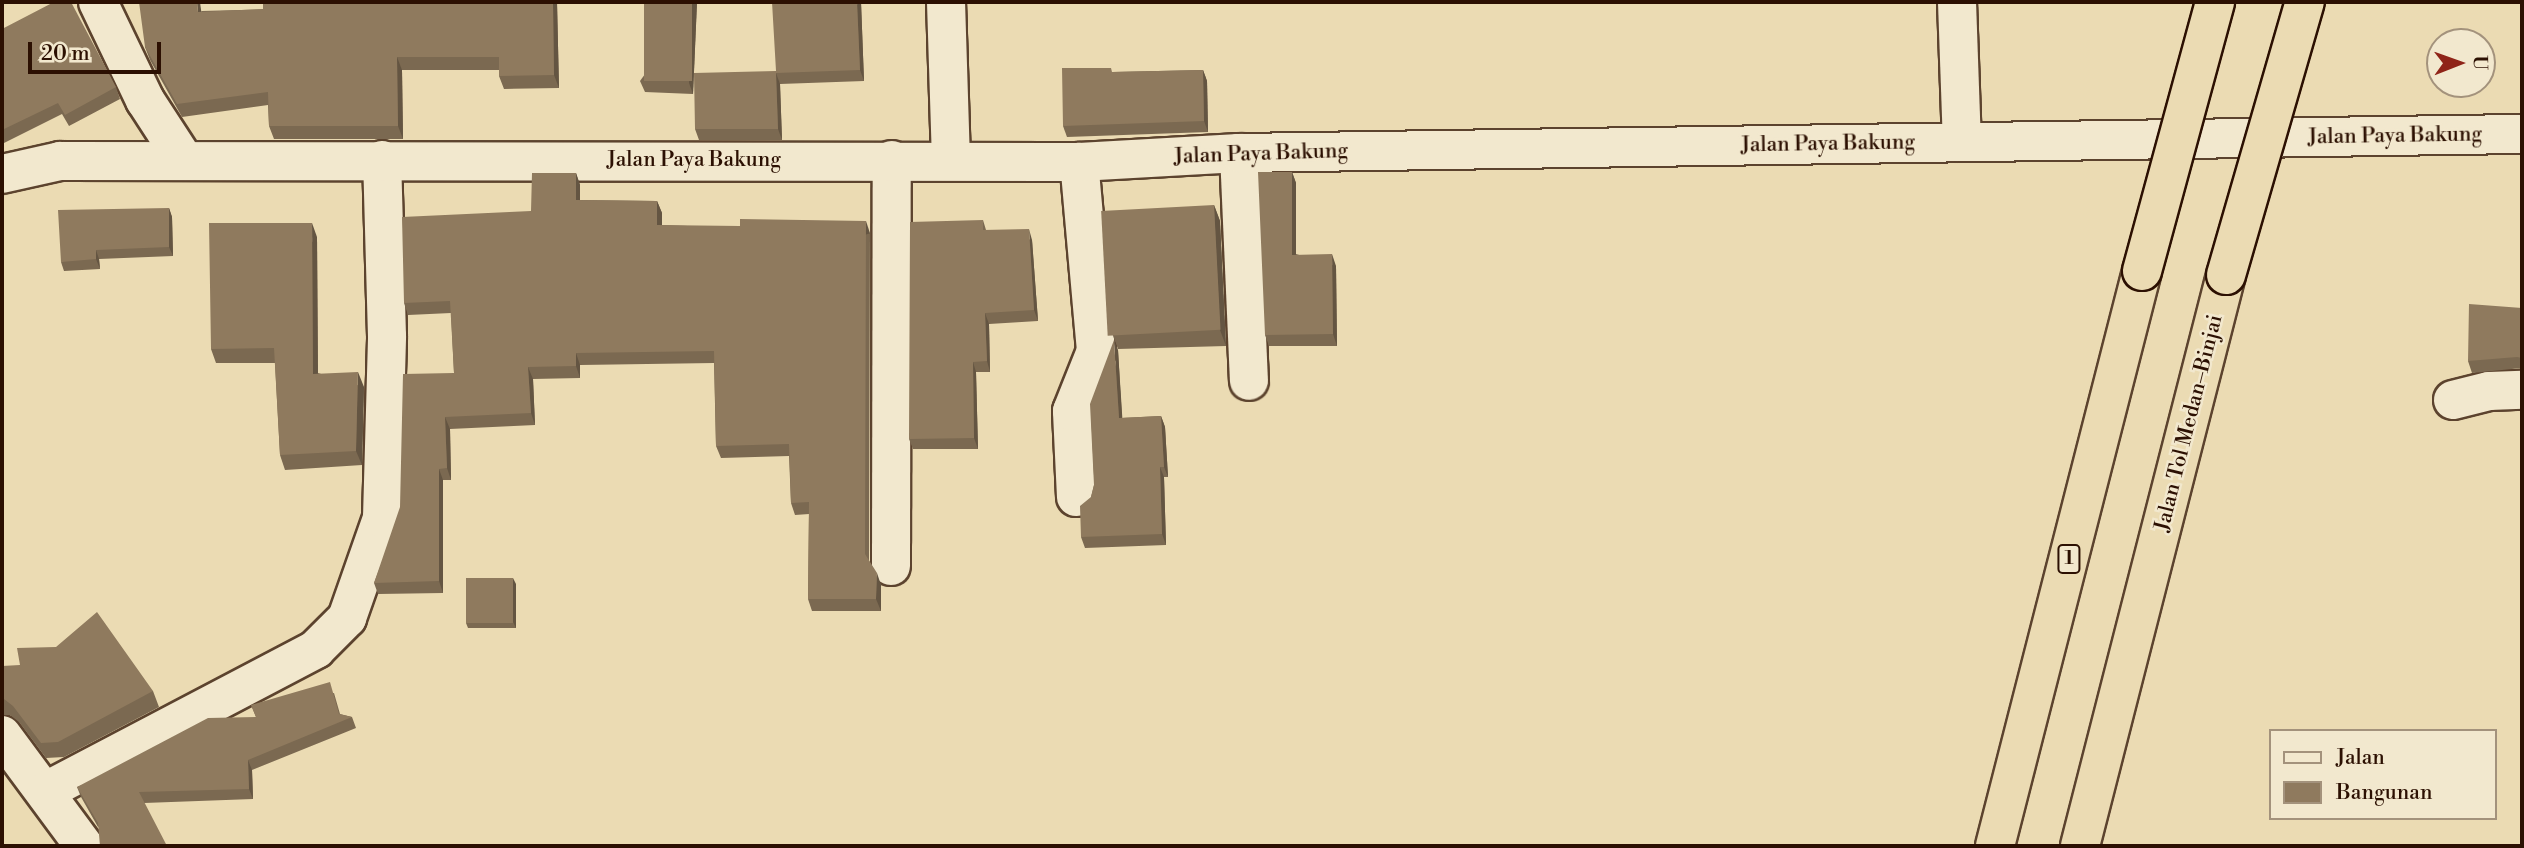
<!DOCTYPE html>
<html>
<head>
<meta charset="utf-8">
<style>
  body { margin:0 }
  #map { position:relative; width:2524px; height:848px; overflow:hidden; background:#ebdbb3; font-family:"Libre Bodoni",serif }
  div>[style] { position:absolute }
  .roads { filter:drop-shadow(2px 0 #5c432e) drop-shadow(-2px 0 #5c432e) drop-shadow(0 2px #5c432e) drop-shadow(0 -2px #5c432e) }
  .street>* { height:38px; margin:-19px; padding:0 19px; transform-origin:19px; border-radius:19px; background:#f2e8ce }
  .secondary>* { height:38px; margin:-19px; padding:0 19px; transform-origin:19px; border-radius:19px; background:#f2e8ce }
  .highway>* { height:38px; margin:-19px; padding:0 19px; transform-origin:19px; border-radius:19px; background:#ebdbb3 }
  .bridges { filter:drop-shadow(2px 0 #2c1002) drop-shadow(-2px 0 #2c1002) drop-shadow(0 2px #2c1002) drop-shadow(0 -2px #2c1002) }
  .highway-bridge>* { height:38px; margin:-19px; padding:0 19px; transform-origin:19px; border-radius:19px; background:#ebdbb3 }
  .wall>* { inset:0; background:#7b6951 }
  .shaded-wall>* { inset:0; background:#645542; transform-origin:0 0 }
  .building>* { inset:0; background:#8f7a5e; transform-origin:0 0 }
  span { translate:-50% -50%; white-space:nowrap; text-align:center; line-height:1.15; -webkit-text-stroke:5px #f2e8ce; paint-order:stroke }
  .shield-label span { padding:2px 5px; background:#f2e8ce; border:2px solid; border-radius:5px; -webkit-text-stroke-width:0 }
  .shield-label { font-size:19px; color:#2c1002; font-weight:700 }
  .street-label { font-size:21px; color:#2c1002 }
  .frame { position:absolute; inset:0; border:4px solid #2c1002; pointer-events:none }
  .legend { position:absolute; left:2269px; top:729px; width:228px; height:91px; box-sizing:border-box; background:#f2e8ce; border:2px solid #a3927c; margin:0; padding:9px 12px; list-style:none; font-size:21px; color:#2c1002 }
  .legend li { display:flex; align-items:center; gap:14px; height:35px }
  .legend b { width:35px; border:2px solid #a3927c }
  .north { position:absolute; left:2426px; top:28px; width:70px; height:70px; box-sizing:border-box; background:#f2e8ce; border:2px solid #a3927c; border-radius:50%; rotate:89deg; font-size:19px; font-weight:700; line-height:28px; text-align:center; color:#2c1002 }
  .north::after { content:''; display:block; margin:auto; width:24px; height:32px; background:#8f2418; clip-path:polygon(50% 0,100% 100%,50% 72%,0 100%) }
  .scale { position:absolute; left:28px; top:42px; width:133px; height:32px; box-sizing:border-box; border:4px solid #2c1002; border-top:0; padding-left:9px; font-size:21px; line-height:24px; white-space:nowrap; color:#2c1002; -webkit-text-stroke:5px #f2e8ce; paint-order:stroke }
</style>
</head>
<body>
<div id="map">
  <div class="roads">
    <div class="street">
      <div style="left:98px;top:2px;width:109px;rotate:64.4deg"></div>
      <div style="left:145px;top:100px;width:72px;rotate:57deg"></div>
      <div style="left:946px;top:2px;width:157px;rotate:88.2deg"></div>
      <div style="left:1957px;top:2px;width:140px;rotate:88deg"></div>
      <div style="left:1239px;top:153px;width:228px;rotate:87.5deg"></div>
      <div style="left:2453px;top:400px;width:37px;rotate:-14deg"></div>
      <div style="left:2489px;top:391px;width:33px;rotate:-2deg"></div>
      <div style="left:1076px;top:497px;width:86px;rotate:-92.7deg"></div>
      <div style="left:1072px;top:411px;width:65px;rotate:-68.2deg"></div>
      <div style="left:1096px;top:351px;width:190px;rotate:-95.1deg"></div>
      <div style="left:891px;top:566px;width:406px;rotate:-89.9deg"></div>
      <div style="left:2px;top:735px;width:138px;rotate:53.5deg"></div>
      <div style="left:46px;top:791px;width:305px;rotate:-27.7deg"></div>
      <div style="left:316px;top:649px;width:44px;rotate:-45deg"></div>
      <div style="left:347px;top:618px;width:106px;rotate:-70.7deg"></div>
      <div style="left:382px;top:518px;width:182px;rotate:-88.4deg"></div>
      <div style="left:387px;top:336px;width:176px;rotate:-91.6deg"></div>
    </div>
    <div class="secondary">
      <div style="left:2px;top:174px;width:59px;rotate:-12.6deg"></div>
      <div style="left:60px;top:161px;width:1019px;rotate:0.06deg"></div>
      <div style="left:1079px;top:162px;width:160px;rotate:-3.2deg"></div>
      <div style="left:1239px;top:153px;width:1283px;rotate:-0.85deg"></div>
    </div>
    <div class="highway">
      <div style="left:1995px;top:846px;width:593px;rotate:-75.66deg"></div>
      <div style="left:2080px;top:846px;width:589px;rotate:-75.66deg"></div>
    </div>
  </div>
  <div class="bridges">
    <div class="highway-bridge">
      <div style="left:2142px;top:271px;width:279px;rotate:-74.8deg"></div>
      <div style="left:2226px;top:275px;width:284px;rotate:-73.9deg"></div>
    </div>
  </div>
  <div class="wall">
    <div style="clip-path:polygon(557px 2px,559px 88px,504px 89px,499px 76px,499px 70px,402px 70px,403px 139px,274px 139px,269px 126px,268px 105px,182px 117px,150px 60px,145px 47px,202px 11px)"></div>
    <div style="clip-path:polygon(697px 2px,693px 94px,645px 92px,640px 81px)"></div>
    <div style="clip-path:polygon(861px 2px,864px 81px,780px 84px,782px 140px,699px 140px,695px 129px,776px 71px)"></div>
    <div style="clip-path:polygon(2px 29px,116px 87px,120px 99px,69px 126px,62px 114px,2px 144px)"></div>
    <div style="clip-path:polygon(1203px 70px,1207px 81px,1208px 132px,1067px 137px,1063px 126px,1113px 72px)"></div>
    <div style="clip-path:polygon(1292px 172px,1296px 183px,1296px 254px,1336px 266px,1337px 346px,1269px 346px,1265px 335px)"></div>
    <div style="clip-path:polygon(576px 173px,580px 185px,580px 200px,657px 201px,662px 213px,662px 225px,870px 233px,869px 561px,881px 585px,881px 611px,812px 611px,808px 599px,809px 514px,795px 515px,791px 503px,789px 456px,721px 458px,716px 446px,714px 363px,580px 365px,580px 378px,533px 379px,535px 425px,450px 429px,451px 480px,443px 480px,443px 593px,378px 594px,374px 583px,454px 373px,451px 313px,408px 315px,404px 303px,531px 211px)"></div>
    <div style="clip-path:polygon(1214px 205px,1220px 221px,1226px 346px,1118px 349px,1112px 333px)"></div>
    <div style="clip-path:polygon(169px 208px,172px 217px,173px 256px,99px 259px,100px 269px,64px 271px,61px 262px)"></div>
    <div style="clip-path:polygon(983px 220px,986px 230px,1032px 240px,1038px 321px,989px 324px,990px 372px,976px 372px,978px 449px,913px 449px,909px 439px)"></div>
    <div style="clip-path:polygon(317px 237px,318px 373px,364px 387px,362px 465px,285px 470px,280px 455px,275px 363px,216px 363px,211px 349px)"></div>
    <div style="clip-path:polygon(2522px 308px,2522px 368px,2472px 373px,2468px 361px)"></div>
    <div style="clip-path:polygon(1118px 350px,1122px 418px,1161px 416px,1165px 427px,1168px 477px,1164px 477px,1166px 545px,1085px 548px,1081px 537px,1094px 485px)"></div>
    <div style="clip-path:polygon(516px 584px,516px 628px,468px 628px,466px 623px)"></div>
    <div style="clip-path:polygon(2px 666px,153px 691px,159px 707px,64px 757px,46px 758px,19px 722px,10px 715px,2px 715px)"></div>
    <div style="clip-path:polygon(334px 693px,340px 714px,352px 717px,356px 728px,252px 770px,253px 799px,144px 803px,98px 827px,81px 797px,77px 787px,256px 717px,251px 705px)"></div>
  </div>
  <div class="shaded-wall">
    <div style="clip-path:polygon(197px 2px,200px 2px,203px 25px,198px 12px)"></div>
    <div style="clip-path:polygon(553px 2px,557px 2px,559px 88px,554px 75px)"></div>
    <div style="clip-path:polygon(692px 2px,697px 2px,693px 94px,689px 83px)"></div>
    <div style="clip-path:polygon(857px 2px,861px 2px,864px 81px,860px 70px)"></div>
    <div style="clip-path:polygon(397px 57px,402px 70px,403px 139px,398px 126px)"></div>
    <div style="clip-path:polygon(1203px 70px,1207px 81px,1208px 132px,1204px 121px)"></div>
    <div style="clip-path:polygon(776px 73px,780px 84px,782px 140px,778px 129px)"></div>
    <div style="clip-path:polygon(1292px 172px,1296px 183px,1296px 266px,1292px 255px)"></div>
    <div style="clip-path:polygon(576px 173px,580px 185px,580px 212px,576px 200px)"></div>
    <div style="clip-path:polygon(657px 201px,662px 213px,662px 237px,657px 225px)"></div>
    <div style="clip-path:polygon(1214px 205px,1220px 221px,1226px 346px,1220px 330px)"></div>
    <div style="clip-path:polygon(169px 208px,172px 217px,173px 256px,169px 247px)"></div>
    <div style="left:866px;top:221px;width:13px;height:333px;rotate:72deg"></div>
    <div style="clip-path:polygon(312px 223px,317px 237px,318px 388px,313px 374px)"></div>
    <div style="clip-path:polygon(1029px 229px,1032px 240px,1038px 321px,1034px 310px)"></div>
    <div style="clip-path:polygon(96px 250px,99px 259px,100px 269px,96px 259px)"></div>
    <div style="clip-path:polygon(1332px 254px,1336px 266px,1337px 346px,1333px 334px)"></div>
    <div style="clip-path:polygon(985px 313px,989px 324px,990px 372px,987px 361px)"></div>
    <div style="clip-path:polygon(1114px 340px,1118px 350px,1123px 429px,1119px 418px)"></div>
    <div style="clip-path:polygon(576px 353px,580px 365px,580px 378px,576px 366px)"></div>
    <div style="clip-path:polygon(973px 362px,976px 372px,978px 449px,974px 438px)"></div>
    <div style="clip-path:polygon(528px 367px,533px 379px,535px 425px,531px 413px)"></div>
    <div style="clip-path:polygon(358px 372px,364px 387px,362px 465px,356px 451px)"></div>
    <div style="clip-path:polygon(1161px 416px,1165px 427px,1168px 477px,1164px 467px)"></div>
    <div style="clip-path:polygon(445px 417px,450px 429px,451px 480px,447px 468px)"></div>
    <div style="clip-path:polygon(1160px 467px,1164px 477px,1166px 545px,1162px 534px)"></div>
    <div style="clip-path:polygon(439px 469px,443px 480px,443px 593px,439px 581px)"></div>
    <div style="clip-path:polygon(877px 573px,881px 585px,881px 611px,876px 599px)"></div>
    <div style="clip-path:polygon(513px 578px,516px 584px,516px 628px,513px 622px)"></div>
    <div style="clip-path:polygon(248px 760px,252px 770px,253px 799px,249px 789px)"></div>
  </div>
  <div class="building">
    <div style="clip-path:polygon(54px 2px,71px 2px,116px 87px,65px 115px,58px 103px,2px 130px,2px 29px)"></div>
    <div style="clip-path:polygon(139px 2px,197px 2px,198px 12px,263px 9px,263px 2px,553px 2px,554px 75px,499px 76px,499px 57px,397px 57px,398px 126px,269px 126px,268px 92px,177px 104px,145px 47px)"></div>
    <div style="left:644px;top:2px;width:48px;height:79px"></div>
    <div style="clip-path:polygon(772px 2px,857px 2px,860px 70px,776px 73px,778px 129px,695px 129px,694px 73px,776px 71px)"></div>
    <div style="clip-path:polygon(1062px 68px,1111px 68px,1112px 72px,1203px 70px,1204px 121px,1063px 126px)"></div>
    <div style="clip-path:polygon(1258px 172px,1292px 172px,1292px 255px,1332px 254px,1333px 334px,1265px 335px)"></div>
    <div style="clip-path:polygon(532px 173px,576px 173px,576px 200px,657px 201px,657px 225px,740px 226px,740px 219px,866px 221px,865px 554px,877px 573px,876px 599px,808px 599px,809px 502px,791px 503px,789px 444px,716px 446px,714px 351px,576px 353px,576px 366px,528px 367px,531px 413px,445px 417px,447px 468px,439px 469px,439px 581px,374px 583px,400px 507px,403px 374px,454px 373px,450px 301px,404px 303px,402px 217px,531px 211px)"></div>
    <div style="left:1214px;top:205px;width:125px;height:113px;rotate:87deg"></div>
    <div style="clip-path:polygon(169px 208px,169px 247px,96px 250px,96px 259px,61px 262px,58px 210px)"></div>
    <div style="clip-path:polygon(983px 220px,983px 230px,1029px 229px,1034px 310px,985px 313px,987px 361px,973px 362px,974px 438px,909px 439px,910px 222px)"></div>
    <div style="clip-path:polygon(209px 223px,312px 223px,313px 374px,358px 372px,356px 451px,280px 455px,274px 348px,211px 349px)"></div>
    <div style="clip-path:polygon(2469px 304px,2522px 308px,2522px 358px,2517px 357px,2468px 361px)"></div>
    <div style="clip-path:polygon(1114px 340px,1119px 418px,1161px 416px,1164px 467px,1160px 467px,1162px 534px,1081px 537px,1080px 506px,1091px 497px,1094px 485px,1090px 404px)"></div>
    <div style="left:466px;top:578px;width:47px;height:45px"></div>
    <div style="clip-path:polygon(97px 612px,153px 691px,58px 742px,41px 743px,13px 706px,4px 699px,2px 699px,2px 666px,20px 665px,17px 648px,56px 647px)"></div>
    <div style="clip-path:polygon(330px 682px,339px 714px,352px 717px,248px 760px,249px 789px,139px 792px,167px 846px,100px 846px,98px 823px,77px 787px,208px 718px,256px 717px,251px 705px)"></div>
  </div>
  <div class="shield-label">
    <span style="left:2069px;top:559px">1</span>
  </div>
  <div class="street-label">
    <span style="left:2395px;top:136px;rotate:-1deg">Jalan Paya Bakung</span>
    <span style="left:1828px;top:144px;rotate:-1deg">Jalan Paya Bakung</span>
    <span style="left:1261px;top:154px;rotate:-2deg">Jalan Paya Bakung</span>
    <span style="left:694px;top:160px">Jalan Paya Bakung</span>
    <span style="left:2189px;top:423px;rotate:-76deg">Jalan Tol Medan–Binjai</span>
  </div>
  <div class="frame"></div>
  <ul class="legend">
  <li><b style="height:9px;background:#f2e8ce"></b>Jalan</li>
  <li><b style="height:19px;background:#8f7a5e"></b>Bangunan</li>
  </ul>
  <div class="north">U</div>
  <div class="scale">20 m</div>
</div>
</body>
</html>
